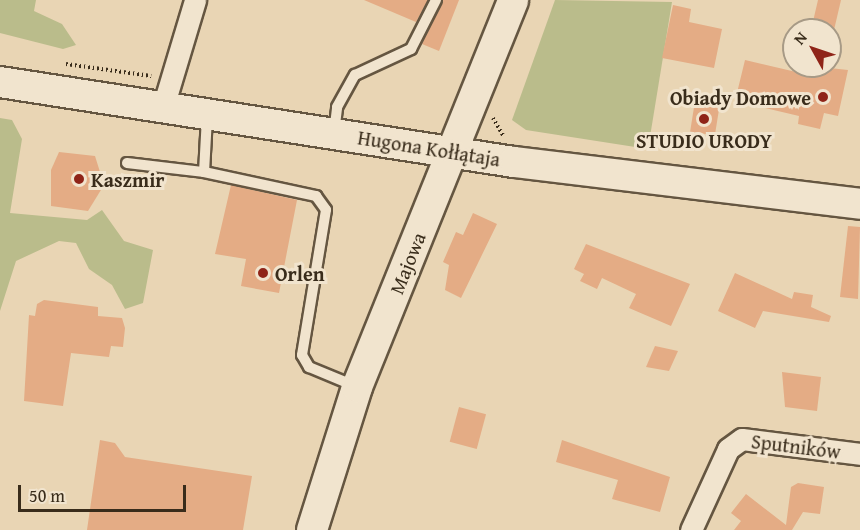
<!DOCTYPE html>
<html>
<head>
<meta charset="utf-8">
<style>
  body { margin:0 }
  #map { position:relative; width:860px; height:530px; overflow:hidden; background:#e9d5b4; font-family:"Gentium Book Plus",serif }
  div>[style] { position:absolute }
  .green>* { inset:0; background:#babc8b }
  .building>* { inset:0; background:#e4ac85; transform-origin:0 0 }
  .path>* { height:4px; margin-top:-2px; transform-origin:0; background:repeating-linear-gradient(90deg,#392c1b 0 1.5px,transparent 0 4.5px) }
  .roads { filter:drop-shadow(2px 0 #655641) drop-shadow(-2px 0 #655641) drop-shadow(0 2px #655641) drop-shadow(0 -2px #655641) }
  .lane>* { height:10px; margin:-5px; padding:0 5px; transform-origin:5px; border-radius:5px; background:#f1e4ce }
  .street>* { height:21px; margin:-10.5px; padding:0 10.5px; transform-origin:10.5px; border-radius:10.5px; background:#f1e4ce }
  .secondary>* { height:30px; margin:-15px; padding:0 15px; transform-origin:15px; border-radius:15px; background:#f1e4ce }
  .dots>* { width:16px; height:16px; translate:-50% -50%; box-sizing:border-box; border:3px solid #f1e4ce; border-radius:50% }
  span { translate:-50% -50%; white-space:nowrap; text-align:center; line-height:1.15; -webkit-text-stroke:6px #f1e4ce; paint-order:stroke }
  .poi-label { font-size:20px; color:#392c1b; font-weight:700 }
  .right { translate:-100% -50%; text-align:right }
  .left { translate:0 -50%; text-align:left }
  .street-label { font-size:20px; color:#392c1b }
  .north { position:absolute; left:782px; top:18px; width:60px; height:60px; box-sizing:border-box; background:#f1e4ce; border:2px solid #a79a86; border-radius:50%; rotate:310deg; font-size:16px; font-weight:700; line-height:24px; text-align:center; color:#392c1b }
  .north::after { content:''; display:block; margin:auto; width:21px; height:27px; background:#8f2418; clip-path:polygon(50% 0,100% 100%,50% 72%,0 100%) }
  .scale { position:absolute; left:18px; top:485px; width:168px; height:27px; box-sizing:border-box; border:3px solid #392c1b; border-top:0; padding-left:8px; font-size:18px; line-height:21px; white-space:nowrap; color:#392c1b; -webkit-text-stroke:4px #f1e4ce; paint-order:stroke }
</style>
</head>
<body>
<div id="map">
  <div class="green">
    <div style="clip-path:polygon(0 0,36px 0,34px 11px,62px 24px,76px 45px,63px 49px,0 33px)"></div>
    <div style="clip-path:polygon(555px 0,672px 2px,648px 149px,526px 130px,512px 120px)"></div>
    <div style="clip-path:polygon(0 118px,12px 120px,22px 139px,10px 213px,87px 220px,102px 210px,124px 241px,153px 250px,143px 303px,125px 309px,112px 285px,89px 269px,76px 243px,59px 241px,16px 261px,0 311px)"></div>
  </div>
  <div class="building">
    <div style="clip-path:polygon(364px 0,428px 0,416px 22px)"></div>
    <div style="clip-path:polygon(443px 0,459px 0,439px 51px,422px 44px)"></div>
    <div style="clip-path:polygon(818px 0,841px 0,834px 30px,811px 30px)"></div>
    <div style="clip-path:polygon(673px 5px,691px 9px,689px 22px,722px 29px,714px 68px,662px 58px)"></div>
    <div style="clip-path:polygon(745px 60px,809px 75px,811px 66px,848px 70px,838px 116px,824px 113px,820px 129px,798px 124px,799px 116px,735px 101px)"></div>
    <div style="left:695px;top:101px;width:25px;height:31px;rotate:9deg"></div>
    <div style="clip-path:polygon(59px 152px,95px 156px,104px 185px,88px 211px,51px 206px,51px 170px)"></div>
    <div style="clip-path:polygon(231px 185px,297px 200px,279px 293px,241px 286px,246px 259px,215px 254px)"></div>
    <div style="clip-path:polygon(473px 213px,497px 224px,461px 298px,445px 290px,449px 265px,443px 262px,456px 232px,463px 235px)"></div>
    <div style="clip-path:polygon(848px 226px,860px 227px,858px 299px,840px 297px)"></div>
    <div style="clip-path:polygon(586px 244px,690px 284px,671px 326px,629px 308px,636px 294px,602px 278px,597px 289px,580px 281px,584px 274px,574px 269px)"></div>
    <div style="clip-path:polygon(735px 273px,792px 299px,794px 292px,813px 295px,811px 307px,831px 316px,829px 322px,763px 311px,755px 328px,718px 311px)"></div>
    <div style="clip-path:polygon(44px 300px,98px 307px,98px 316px,122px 318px,125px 328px,123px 347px,111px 346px,109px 357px,71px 353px,63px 406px,24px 401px,29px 315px,35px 316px,37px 304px)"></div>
    <div style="clip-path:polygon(655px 346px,678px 351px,669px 371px,646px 367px)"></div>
    <div style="clip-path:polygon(782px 372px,821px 377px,817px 411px,785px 407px)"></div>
    <div style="left:459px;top:407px;width:28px;height:36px;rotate:15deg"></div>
    <div style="clip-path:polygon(100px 440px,115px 443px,125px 457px,252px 476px,243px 530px,87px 530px)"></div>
    <div style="clip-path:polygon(562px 440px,670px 477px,660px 512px,612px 499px,618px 480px,556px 462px)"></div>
    <div style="clip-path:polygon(798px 483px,824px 487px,820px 514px,803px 512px,792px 530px,734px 530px,741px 521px,731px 513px,746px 494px,786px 525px,791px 487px)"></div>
  </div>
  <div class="path">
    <div style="left:66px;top:64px;width:86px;rotate:8deg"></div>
    <div style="left:493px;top:118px;width:20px;rotate:60deg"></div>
  </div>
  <div class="roads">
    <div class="lane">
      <div style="left:207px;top:117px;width:55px;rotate:93.1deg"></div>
      <div style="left:204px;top:172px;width:115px;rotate:12.1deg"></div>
      <div style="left:316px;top:196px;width:17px;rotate:54deg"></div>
      <div style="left:326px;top:210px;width:147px;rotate:99.4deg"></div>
      <div style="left:302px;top:355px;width:14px;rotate:60deg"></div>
      <div style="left:309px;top:367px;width:50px;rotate:22.4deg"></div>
      <div style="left:334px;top:133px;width:26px;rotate:-83deg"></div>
      <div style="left:337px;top:107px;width:37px;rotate:-61deg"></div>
      <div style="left:355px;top:75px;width:62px;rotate:-24.9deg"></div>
      <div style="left:411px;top:49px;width:55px;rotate:-63deg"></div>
      <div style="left:127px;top:163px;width:78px;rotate:6.7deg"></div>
    </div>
    <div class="street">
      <div style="left:163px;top:107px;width:112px;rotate:-73.3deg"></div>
      <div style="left:691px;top:530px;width:89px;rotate:-65.4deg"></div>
      <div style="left:728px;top:449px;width:17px;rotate:-36deg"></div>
      <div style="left:742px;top:439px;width:119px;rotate:7.2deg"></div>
    </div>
    <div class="secondary">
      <div style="left:0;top:82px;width:520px;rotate:8.85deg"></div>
      <div style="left:514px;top:162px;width:349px;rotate:6.9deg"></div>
      <div style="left:312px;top:530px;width:150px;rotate:-72.5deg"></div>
      <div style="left:357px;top:387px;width:417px;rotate:-68deg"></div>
    </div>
  </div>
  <div class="dots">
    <div style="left:823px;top:97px;background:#8f2418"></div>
    <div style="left:704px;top:119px;background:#8f2418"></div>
    <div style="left:79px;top:179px;background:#8f2418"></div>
    <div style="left:263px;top:273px;background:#8f2418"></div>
  </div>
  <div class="poi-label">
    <span class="right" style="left:811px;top:97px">Obiady Domowe</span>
    <span style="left:704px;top:140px">STUDIO URODY</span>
    <span class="left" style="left:91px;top:179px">Kaszmir</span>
    <span class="left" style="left:275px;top:273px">Orlen</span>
  </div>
  <div class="street-label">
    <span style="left:429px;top:148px;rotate:9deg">Hugona Kołłątaja</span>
    <span style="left:407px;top:263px;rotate:-68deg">Majowa</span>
    <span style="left:796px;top:446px;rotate:7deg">Sputników</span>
  </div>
  <div class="north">N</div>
  <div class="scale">50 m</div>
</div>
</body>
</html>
